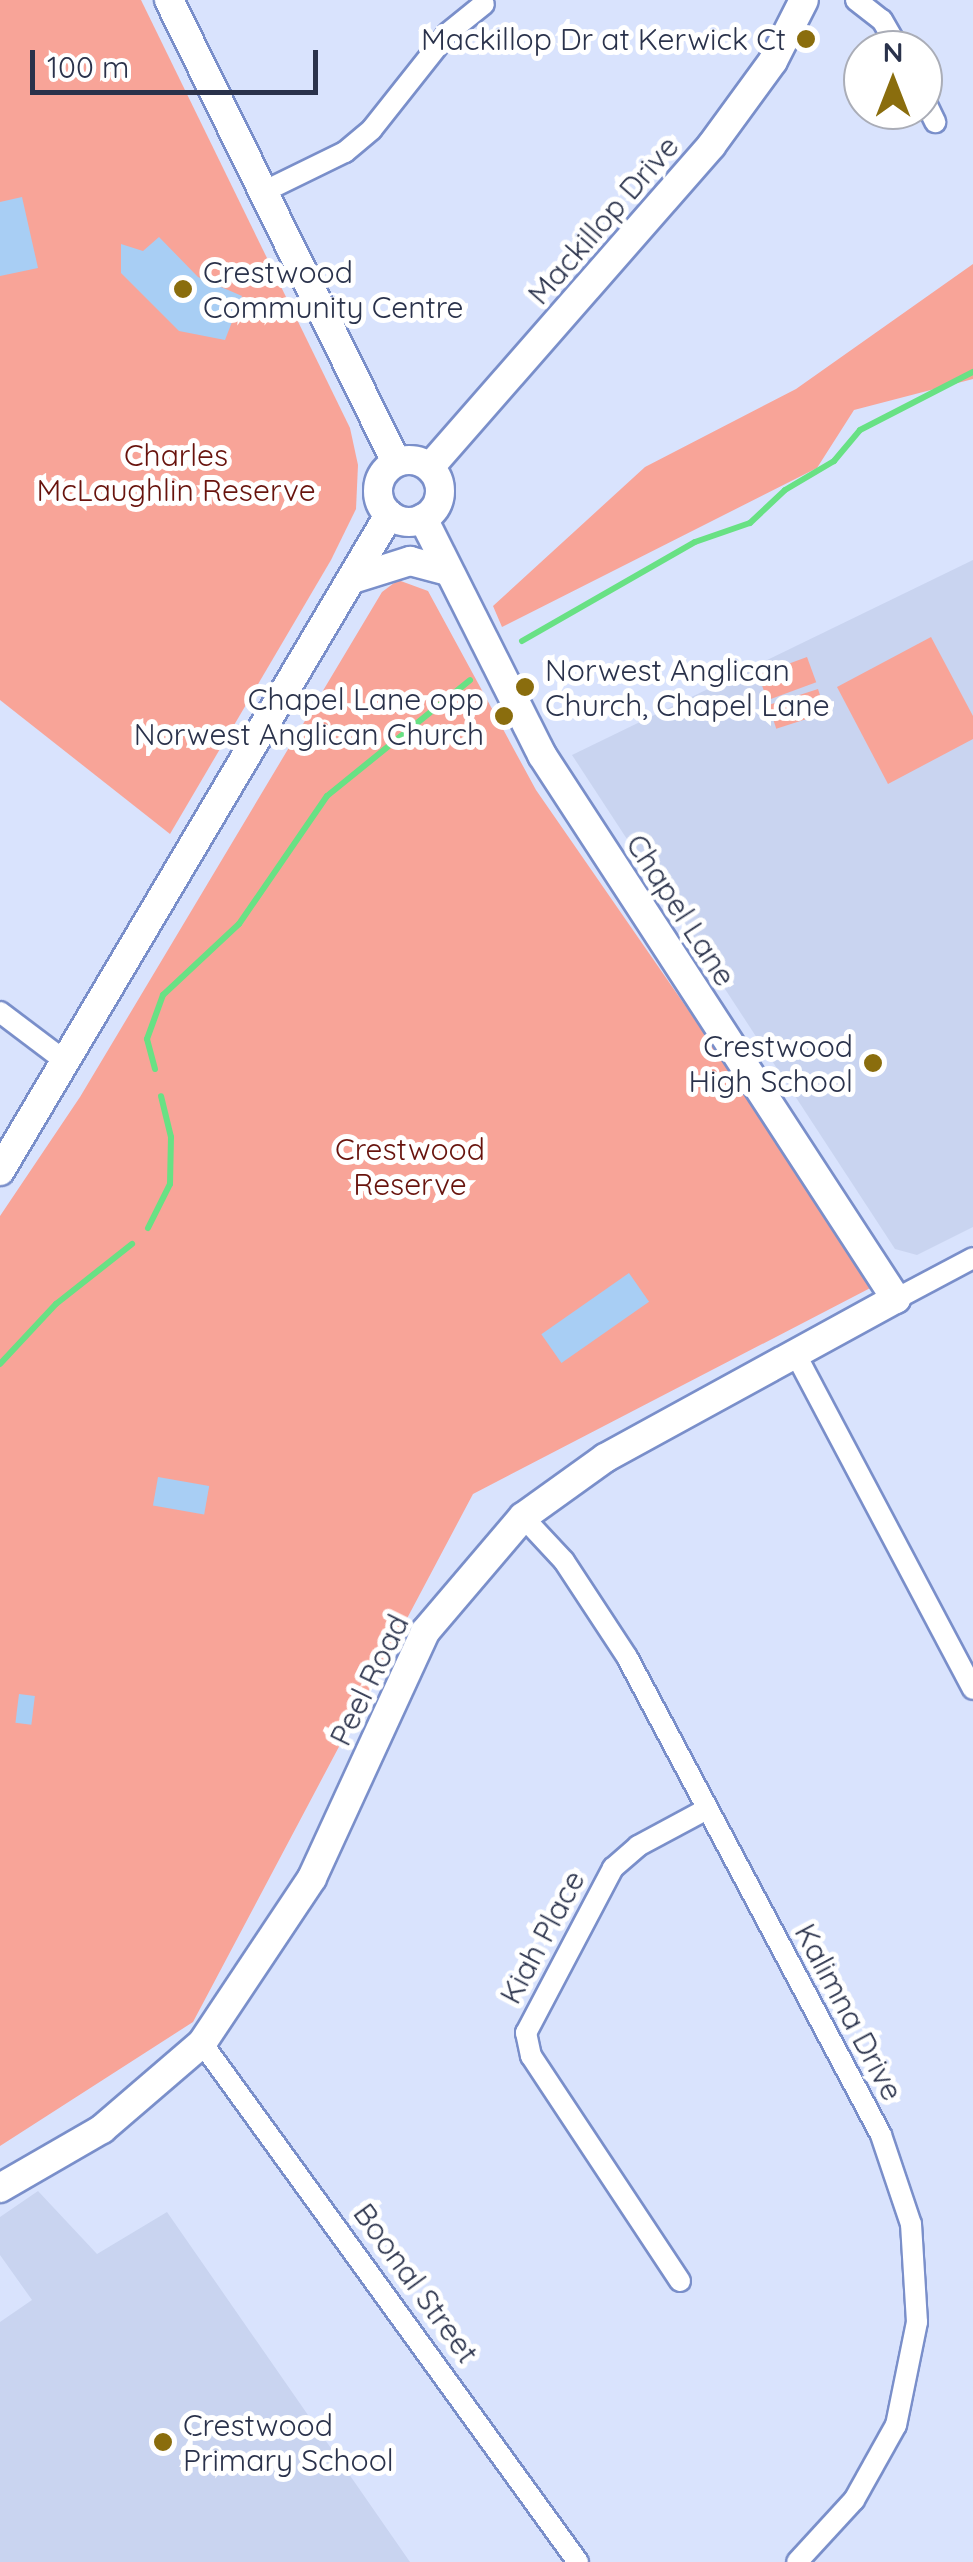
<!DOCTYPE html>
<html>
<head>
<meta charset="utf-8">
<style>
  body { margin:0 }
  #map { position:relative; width:973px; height:2562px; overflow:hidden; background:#d9e3fd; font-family:Quicksand,sans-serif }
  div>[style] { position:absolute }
  .built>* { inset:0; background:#c9d4f0 }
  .green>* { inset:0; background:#f8a498; transform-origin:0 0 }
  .stream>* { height:6px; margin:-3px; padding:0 3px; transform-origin:3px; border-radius:3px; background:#68e184 }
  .building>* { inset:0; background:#a8cef4; transform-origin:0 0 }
  .roads { filter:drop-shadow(2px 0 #7a8fca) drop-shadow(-2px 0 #7a8fca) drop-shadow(0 2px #7a8fca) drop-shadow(0 -2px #7a8fca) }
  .street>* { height:20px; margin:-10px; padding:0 10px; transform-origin:10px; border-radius:10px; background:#fff }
  .secondary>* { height:28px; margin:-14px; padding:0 14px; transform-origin:14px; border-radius:14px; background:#fff }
  .secondary>.ring { margin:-14px; padding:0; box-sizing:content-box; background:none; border:28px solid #fff; border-radius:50% }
  .dots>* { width:28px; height:28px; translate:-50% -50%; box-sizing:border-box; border:5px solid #fff; border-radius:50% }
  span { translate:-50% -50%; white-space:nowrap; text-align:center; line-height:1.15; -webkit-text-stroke:10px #fff; paint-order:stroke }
  .poi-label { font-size:30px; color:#2a324b }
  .right { translate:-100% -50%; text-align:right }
  .left { translate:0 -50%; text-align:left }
  .street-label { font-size:30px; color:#2a324b }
  .park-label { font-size:30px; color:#68130d }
  .north { position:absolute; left:843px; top:30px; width:100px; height:100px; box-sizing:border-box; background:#fff; border:2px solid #aaadb7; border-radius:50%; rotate:0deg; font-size:28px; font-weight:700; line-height:40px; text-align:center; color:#2a324b }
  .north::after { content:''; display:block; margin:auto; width:35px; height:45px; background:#8a6d0d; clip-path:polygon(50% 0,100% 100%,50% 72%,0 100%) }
  .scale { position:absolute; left:30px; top:50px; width:288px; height:45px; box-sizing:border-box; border:5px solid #2a324b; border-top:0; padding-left:12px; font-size:30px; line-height:35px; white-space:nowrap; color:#2a324b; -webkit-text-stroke:8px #fff; paint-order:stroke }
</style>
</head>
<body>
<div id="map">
  <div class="built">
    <div style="clip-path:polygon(973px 560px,973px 1227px,917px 1255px,895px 1249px,572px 755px)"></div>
    <div style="clip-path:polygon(38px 2191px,97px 2254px,167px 2212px,410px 2562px,0 2562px,0 2322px,32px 2300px,0 2255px,0 2217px)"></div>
  </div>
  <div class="green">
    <div style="clip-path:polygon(0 0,141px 0,350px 428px,358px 465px,356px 509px,331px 560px,170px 834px,0 700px)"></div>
    <div style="clip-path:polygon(973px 264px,973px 379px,854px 410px,817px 468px,502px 627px,493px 606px,645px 467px,796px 389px)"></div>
    <div style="clip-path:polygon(398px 580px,428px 591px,536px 790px,878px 1284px,473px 1494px,193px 2022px,0 2146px,0 1216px,80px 1097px,382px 592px)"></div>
    <div style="clip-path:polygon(931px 637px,973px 716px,973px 739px,888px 784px,837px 687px)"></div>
    <div style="left:807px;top:657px;width:27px;height:52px;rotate:70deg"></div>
    <div style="left:818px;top:689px;width:25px;height:52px;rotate:72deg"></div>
  </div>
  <div class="stream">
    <div style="left:522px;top:641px;width:199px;rotate:-29.8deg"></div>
    <div style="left:695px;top:542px;width:58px;rotate:-19.1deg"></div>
    <div style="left:750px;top:523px;width:48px;rotate:-43.3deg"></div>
    <div style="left:785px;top:490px;width:57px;rotate:-30.6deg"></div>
    <div style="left:834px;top:461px;width:40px;rotate:-50deg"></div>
    <div style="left:860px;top:430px;width:127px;rotate:-27.2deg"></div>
    <div style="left:155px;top:1069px;width:31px;rotate:-105deg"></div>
    <div style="left:147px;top:1039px;width:47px;rotate:-70deg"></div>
    <div style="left:163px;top:995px;width:104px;rotate:-43.1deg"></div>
    <div style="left:239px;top:924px;width:155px;rotate:-55.5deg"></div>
    <div style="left:327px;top:796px;width:184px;rotate:-39deg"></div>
    <div style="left:148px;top:1228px;width:49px;rotate:-63.4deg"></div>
    <div style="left:170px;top:1184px;width:47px;rotate:-88.8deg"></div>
    <div style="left:171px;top:1137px;width:42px;rotate:-103.7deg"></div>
    <div style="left:0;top:1364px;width:82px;rotate:-47deg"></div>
    <div style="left:56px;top:1304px;width:97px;rotate:-38.3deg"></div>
  </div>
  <div class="building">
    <div style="clip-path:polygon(22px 197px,38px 268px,0 276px,0 202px)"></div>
    <div style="clip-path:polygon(159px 237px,198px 277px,242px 296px,225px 340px,179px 331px,121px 273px,121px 244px,143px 251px)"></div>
    <div style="left:629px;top:1273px;width:35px;height:107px;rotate:55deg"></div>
    <div style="left:158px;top:1477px;width:52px;height:29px;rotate:10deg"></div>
    <div style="left:19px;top:1694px;width:16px;height:29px;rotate:7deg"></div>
  </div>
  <div class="roads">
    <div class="street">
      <div style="left:856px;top:0;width:33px;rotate:38deg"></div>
      <div style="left:882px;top:20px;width:34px;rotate:60deg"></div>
      <div style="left:923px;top:97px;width:28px;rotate:64deg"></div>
      <div style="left:263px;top:192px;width:91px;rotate:-26deg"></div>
      <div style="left:345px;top:152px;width:35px;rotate:-40deg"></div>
      <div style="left:372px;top:129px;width:122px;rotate:-51.6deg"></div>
      <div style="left:448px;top:33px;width:46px;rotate:-38.9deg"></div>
      <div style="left:0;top:1012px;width:83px;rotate:37.1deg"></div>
      <div style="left:896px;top:1299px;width:87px;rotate:-28deg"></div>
      <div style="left:795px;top:1353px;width:380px;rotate:62.1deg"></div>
      <div style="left:523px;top:1517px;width:60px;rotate:47deg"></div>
      <div style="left:564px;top:1561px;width:115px;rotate:56.7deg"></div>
      <div style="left:627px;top:1657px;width:541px;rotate:62.01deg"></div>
      <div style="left:881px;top:2135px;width:94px;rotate:71.4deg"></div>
      <div style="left:911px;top:2224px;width:98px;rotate:86.5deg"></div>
      <div style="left:917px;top:2322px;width:105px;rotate:101.5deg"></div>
      <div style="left:896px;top:2425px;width:86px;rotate:119.2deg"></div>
      <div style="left:854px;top:2500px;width:84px;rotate:132.6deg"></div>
      <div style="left:202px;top:2043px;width:641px;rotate:54.08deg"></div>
      <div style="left:680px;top:2281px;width:270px;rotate:-123.5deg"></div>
      <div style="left:531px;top:2056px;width:24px;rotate:-102deg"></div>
      <div style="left:526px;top:2033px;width:187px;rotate:-62.2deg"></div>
      <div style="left:613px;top:1868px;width:33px;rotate:-41deg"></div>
      <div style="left:638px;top:1846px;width:78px;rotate:-28.2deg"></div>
    </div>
    <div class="secondary">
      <div style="left:169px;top:0;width:515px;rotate:63.83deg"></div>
      <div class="ring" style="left:378px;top:460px;width:34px;height:34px"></div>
      <div style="left:430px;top:467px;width:427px;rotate:-48.8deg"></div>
      <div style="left:711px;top:146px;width:105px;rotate:-53.9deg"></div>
      <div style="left:773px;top:61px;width:68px;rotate:-63.1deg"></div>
      <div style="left:356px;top:578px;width:57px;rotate:-17.5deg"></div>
      <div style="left:410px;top:561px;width:39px;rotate:15deg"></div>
      <div style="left:0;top:1171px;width:763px;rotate:-59.33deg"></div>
      <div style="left:0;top:2188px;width:118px;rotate:-30deg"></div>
      <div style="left:102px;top:2129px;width:132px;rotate:-40.7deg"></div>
      <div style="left:202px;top:2043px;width:198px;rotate:-56.3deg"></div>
      <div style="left:312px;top:1878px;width:271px;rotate:-65.3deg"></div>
      <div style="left:425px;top:1632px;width:151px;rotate:-49.6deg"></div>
      <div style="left:523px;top:1517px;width:101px;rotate:-35.7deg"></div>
      <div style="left:605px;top:1458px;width:332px;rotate:-28.7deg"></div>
      <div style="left:896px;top:1299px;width:649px;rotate:-123.05deg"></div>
      <div style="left:542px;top:755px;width:265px;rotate:-116.7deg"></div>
    </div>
  </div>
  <div class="dots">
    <div style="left:806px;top:39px;background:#8a6d0d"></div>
    <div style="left:183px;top:289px;background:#8a6d0d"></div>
    <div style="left:525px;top:687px;background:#8a6d0d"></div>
    <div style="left:504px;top:716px;background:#8a6d0d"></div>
    <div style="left:873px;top:1063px;background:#8a6d0d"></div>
    <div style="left:163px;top:2442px;background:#8a6d0d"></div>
  </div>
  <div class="poi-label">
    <span class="right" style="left:786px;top:39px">Mackillop Dr at Kerwick Ct</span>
    <span class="left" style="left:203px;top:289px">Crestwood<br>Community Centre</span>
    <span class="left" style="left:545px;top:687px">Norwest Anglican<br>Church, Chapel Lane</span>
    <span class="right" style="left:484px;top:716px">Chapel Lane opp<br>Norwest Anglican Church</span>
    <span class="right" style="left:853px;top:1063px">Crestwood<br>High School</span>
    <span class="left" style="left:183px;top:2442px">Crestwood<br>Primary School</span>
  </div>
  <div class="street-label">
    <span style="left:603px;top:220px;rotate:-49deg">Mackillop Drive</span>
    <span style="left:681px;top:910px;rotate:57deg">Chapel Lane</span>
    <span style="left:369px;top:1680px;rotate:-64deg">Peel Road</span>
    <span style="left:542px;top:1937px;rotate:-62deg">Kiah Place</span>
    <span style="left:849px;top:2012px;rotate:62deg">Kalimna Drive</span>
    <span style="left:416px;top:2283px;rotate:54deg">Boonal Street</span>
  </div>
  <div class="park-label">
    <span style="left:176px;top:472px">Charles<br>McLaughlin Reserve</span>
    <span style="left:410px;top:1166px">Crestwood<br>Reserve</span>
  </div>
  <div class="north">N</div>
  <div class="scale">100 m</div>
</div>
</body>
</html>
